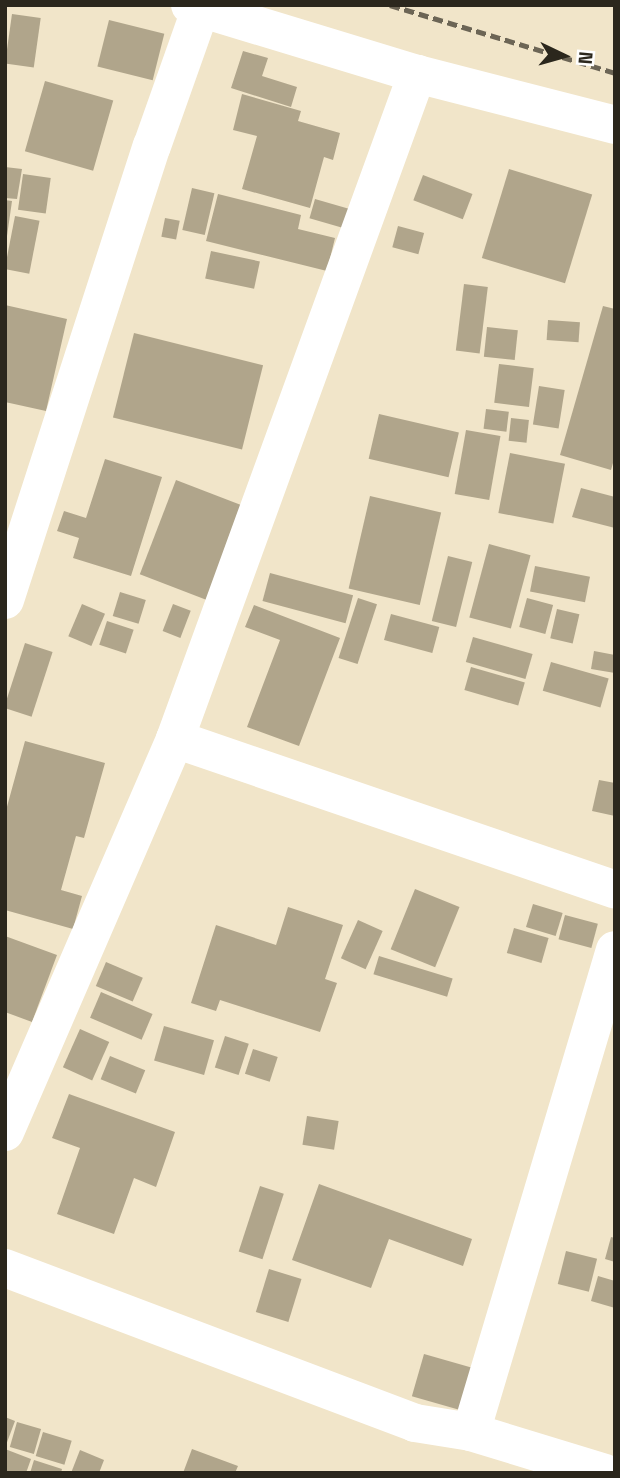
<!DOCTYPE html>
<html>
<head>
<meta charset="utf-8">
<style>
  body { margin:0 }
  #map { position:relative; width:620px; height:1478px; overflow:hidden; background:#f1e5c9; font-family:"Space Grotesk",sans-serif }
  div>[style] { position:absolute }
  .building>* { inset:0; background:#b0a58b; transform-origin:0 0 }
  .minor>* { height:38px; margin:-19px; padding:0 19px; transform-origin:19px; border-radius:19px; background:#fff }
  .rail>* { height:5px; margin-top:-2.5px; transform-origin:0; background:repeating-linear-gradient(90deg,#6c6555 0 10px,transparent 0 15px) }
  span { translate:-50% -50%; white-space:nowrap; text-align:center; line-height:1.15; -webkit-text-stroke:5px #fff; paint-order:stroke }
  .frame { position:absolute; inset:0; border:7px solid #2b271d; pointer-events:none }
  .north { position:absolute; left:529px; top:21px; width:70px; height:70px; -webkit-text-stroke:5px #fff; paint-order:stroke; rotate:95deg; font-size:19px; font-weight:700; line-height:28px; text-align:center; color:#2b271d }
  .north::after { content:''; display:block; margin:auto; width:24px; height:32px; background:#2b271d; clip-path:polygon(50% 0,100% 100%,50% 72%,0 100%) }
</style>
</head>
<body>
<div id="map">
  <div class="building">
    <div style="left:12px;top:14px;width:29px;height:50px;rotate:8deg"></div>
    <div style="left:109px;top:20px;width:57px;height:48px;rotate:14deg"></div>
    <div style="clip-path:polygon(243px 51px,268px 58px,262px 76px,297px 87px,291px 107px,231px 88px)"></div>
    <div style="left:45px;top:81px;width:71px;height:73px;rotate:16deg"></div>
    <div style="clip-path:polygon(242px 94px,301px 111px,298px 121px,340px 133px,333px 160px,324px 157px,310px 208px,242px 189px,257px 136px,233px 130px)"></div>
    <div style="clip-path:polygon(5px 167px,22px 169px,17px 199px,5px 198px)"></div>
    <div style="left:509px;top:169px;width:87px;height:93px;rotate:17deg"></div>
    <div style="left:23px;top:174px;width:28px;height:36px;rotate:8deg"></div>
    <div style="left:423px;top:175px;width:53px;height:27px;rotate:21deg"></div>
    <div style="left:192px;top:188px;width:23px;height:43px;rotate:13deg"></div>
    <div style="clip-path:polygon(218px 194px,301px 215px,298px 229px,335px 238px,327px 271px,206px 241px)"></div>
    <div style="left:315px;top:199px;width:36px;height:20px;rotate:16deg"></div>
    <div style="clip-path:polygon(5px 200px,12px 201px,7px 236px,5px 236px)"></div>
    <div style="left:15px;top:216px;width:25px;height:54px;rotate:11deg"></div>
    <div style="left:165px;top:218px;width:15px;height:19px;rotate:11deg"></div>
    <div style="left:398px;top:226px;width:27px;height:22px;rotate:15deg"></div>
    <div style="left:211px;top:251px;width:50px;height:28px;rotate:12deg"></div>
    <div style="left:464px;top:284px;width:24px;height:67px;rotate:7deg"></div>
    <div style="clip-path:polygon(5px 305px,67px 319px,46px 411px,5px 402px)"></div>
    <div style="clip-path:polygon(603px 306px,615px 309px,615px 456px,611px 470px,560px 455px)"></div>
    <div style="left:548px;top:320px;width:32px;height:20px;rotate:4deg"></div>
    <div style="left:487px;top:327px;width:31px;height:30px;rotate:6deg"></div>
    <div style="left:134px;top:333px;width:133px;height:87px;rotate:14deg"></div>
    <div style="left:499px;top:364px;width:35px;height:39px;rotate:7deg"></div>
    <div style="left:539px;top:386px;width:26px;height:39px;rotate:9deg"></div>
    <div style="left:486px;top:409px;width:23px;height:20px;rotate:7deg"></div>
    <div style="left:379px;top:414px;width:82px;height:46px;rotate:13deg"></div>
    <div style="left:511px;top:418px;width:18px;height:23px;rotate:6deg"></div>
    <div style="left:466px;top:430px;width:35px;height:65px;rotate:10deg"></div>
    <div style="left:510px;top:453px;width:56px;height:61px;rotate:11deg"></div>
    <div style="clip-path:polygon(105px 459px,162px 477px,131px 576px,73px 558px,79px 538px,57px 531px,64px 511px,86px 518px)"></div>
    <div style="left:176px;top:480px;width:71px;height:101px;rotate:21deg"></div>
    <div style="clip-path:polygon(581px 488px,615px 497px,615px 528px,572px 517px)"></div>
    <div style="left:370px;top:496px;width:73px;height:95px;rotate:13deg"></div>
    <div style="left:489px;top:544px;width:43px;height:76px;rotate:15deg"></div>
    <div style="left:448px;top:556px;width:25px;height:67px;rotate:14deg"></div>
    <div style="left:535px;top:566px;width:56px;height:26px;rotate:11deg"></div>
    <div style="left:270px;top:573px;width:86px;height:29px;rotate:15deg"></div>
    <div style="left:120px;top:592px;width:27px;height:25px;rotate:17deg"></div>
    <div style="left:358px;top:598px;width:20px;height:63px;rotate:18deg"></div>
    <div style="left:527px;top:598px;width:27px;height:30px;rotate:15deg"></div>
    <div style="left:82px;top:604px;width:25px;height:35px;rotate:23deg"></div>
    <div style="left:173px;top:604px;width:19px;height:29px;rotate:21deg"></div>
    <div style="clip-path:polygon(254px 605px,340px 638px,299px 746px,247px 727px,280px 640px,245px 627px)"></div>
    <div style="left:557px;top:609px;width:23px;height:30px;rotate:13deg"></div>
    <div style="left:391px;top:614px;width:50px;height:27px;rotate:15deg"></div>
    <div style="left:107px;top:621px;width:28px;height:25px;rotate:18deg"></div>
    <div style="left:473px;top:637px;width:62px;height:26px;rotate:16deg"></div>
    <div style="left:25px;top:643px;width:29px;height:68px;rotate:18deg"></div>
    <div style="clip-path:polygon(594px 651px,615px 655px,615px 673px,591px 669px)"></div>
    <div style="left:551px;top:662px;width:60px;height:30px;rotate:16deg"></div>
    <div style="left:471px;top:667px;width:56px;height:24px;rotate:16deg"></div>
    <div style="clip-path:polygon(25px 741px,105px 763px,84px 838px,76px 836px,61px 890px,82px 896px,73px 929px,5px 910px,5px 814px)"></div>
    <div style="clip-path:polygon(599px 780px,615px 783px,615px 816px,592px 811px)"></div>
    <div style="left:415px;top:889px;width:48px;height:65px;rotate:22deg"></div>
    <div style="left:533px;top:904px;width:31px;height:24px;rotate:17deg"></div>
    <div style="clip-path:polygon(288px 907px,343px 925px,325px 979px,337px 983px,320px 1032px,220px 1000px,216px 1011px,191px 1003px,216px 925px,276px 945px)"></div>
    <div style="left:565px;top:915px;width:34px;height:25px;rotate:15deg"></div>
    <div style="left:358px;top:920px;width:27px;height:42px;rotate:24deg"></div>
    <div style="left:514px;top:928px;width:36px;height:26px;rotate:16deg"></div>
    <div style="clip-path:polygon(5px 936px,57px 955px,32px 1022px,5px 1012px)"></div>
    <div style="left:379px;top:956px;width:77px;height:19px;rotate:17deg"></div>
    <div style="left:106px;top:962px;width:40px;height:26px;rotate:23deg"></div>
    <div style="left:101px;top:992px;width:56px;height:28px;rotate:23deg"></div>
    <div style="left:164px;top:1026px;width:52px;height:36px;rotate:16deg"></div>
    <div style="left:80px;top:1029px;width:32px;height:42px;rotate:24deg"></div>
    <div style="left:225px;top:1036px;width:25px;height:33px;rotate:18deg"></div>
    <div style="left:253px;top:1049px;width:26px;height:26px;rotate:18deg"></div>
    <div style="left:110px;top:1056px;width:38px;height:25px;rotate:22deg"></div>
    <div style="clip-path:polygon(69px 1094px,175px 1132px,156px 1187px,134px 1178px,114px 1234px,57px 1214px,80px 1148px,52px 1138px)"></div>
    <div style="left:307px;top:1116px;width:32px;height:29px;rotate:9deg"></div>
    <div style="clip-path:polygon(319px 1184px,472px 1239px,463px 1266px,389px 1239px,371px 1288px,292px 1260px)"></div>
    <div style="left:260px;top:1186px;width:25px;height:69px;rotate:18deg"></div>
    <div style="clip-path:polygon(611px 1237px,615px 1238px,615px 1262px,605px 1259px)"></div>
    <div style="left:566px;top:1251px;width:32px;height:34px;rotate:14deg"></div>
    <div style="left:269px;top:1269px;width:34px;height:45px;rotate:17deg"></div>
    <div style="clip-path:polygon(598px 1276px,615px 1281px,615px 1308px,591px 1301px)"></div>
    <div style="left:424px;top:1354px;width:51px;height:44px;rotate:16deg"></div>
    <div style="clip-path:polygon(5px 1417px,15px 1421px,6px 1445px,5px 1445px)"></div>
    <div style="left:17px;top:1422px;width:25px;height:26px;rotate:16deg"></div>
    <div style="left:43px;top:1432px;width:30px;height:25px;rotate:17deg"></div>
    <div style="clip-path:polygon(5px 1449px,31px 1459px,26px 1473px,5px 1473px)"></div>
    <div style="clip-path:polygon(192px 1449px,238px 1466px,235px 1473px,183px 1473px)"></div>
    <div style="clip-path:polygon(80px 1450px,104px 1460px,99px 1473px,71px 1473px)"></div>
    <div style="clip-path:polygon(34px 1460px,62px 1469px,61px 1473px,30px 1473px)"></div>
  </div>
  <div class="minor">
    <div style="left:190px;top:5px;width:237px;rotate:16.9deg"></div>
    <div style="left:417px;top:74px;width:204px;rotate:14.4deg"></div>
    <div style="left:5px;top:600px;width:477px;rotate:-72.1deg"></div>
    <div style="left:152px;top:146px;width:146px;rotate:-70.5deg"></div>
    <div style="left:175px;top:739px;width:465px;rotate:18.9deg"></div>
    <div style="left:5px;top:1132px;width:428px;rotate:-66.6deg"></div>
    <div style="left:175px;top:739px;width:708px;rotate:-70deg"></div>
    <div style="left:5px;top:1268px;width:438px;rotate:20.7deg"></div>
    <div style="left:415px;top:1423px;width:57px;rotate:9.1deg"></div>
    <div style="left:471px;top:1432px;width:140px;rotate:17deg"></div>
    <div style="left:471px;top:1432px;width:503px;rotate:-73.37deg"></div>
  </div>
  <div class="rail">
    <div style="left:390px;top:5px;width:235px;rotate:16.8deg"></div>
  </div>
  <div class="frame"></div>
  <div class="north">N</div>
</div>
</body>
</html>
